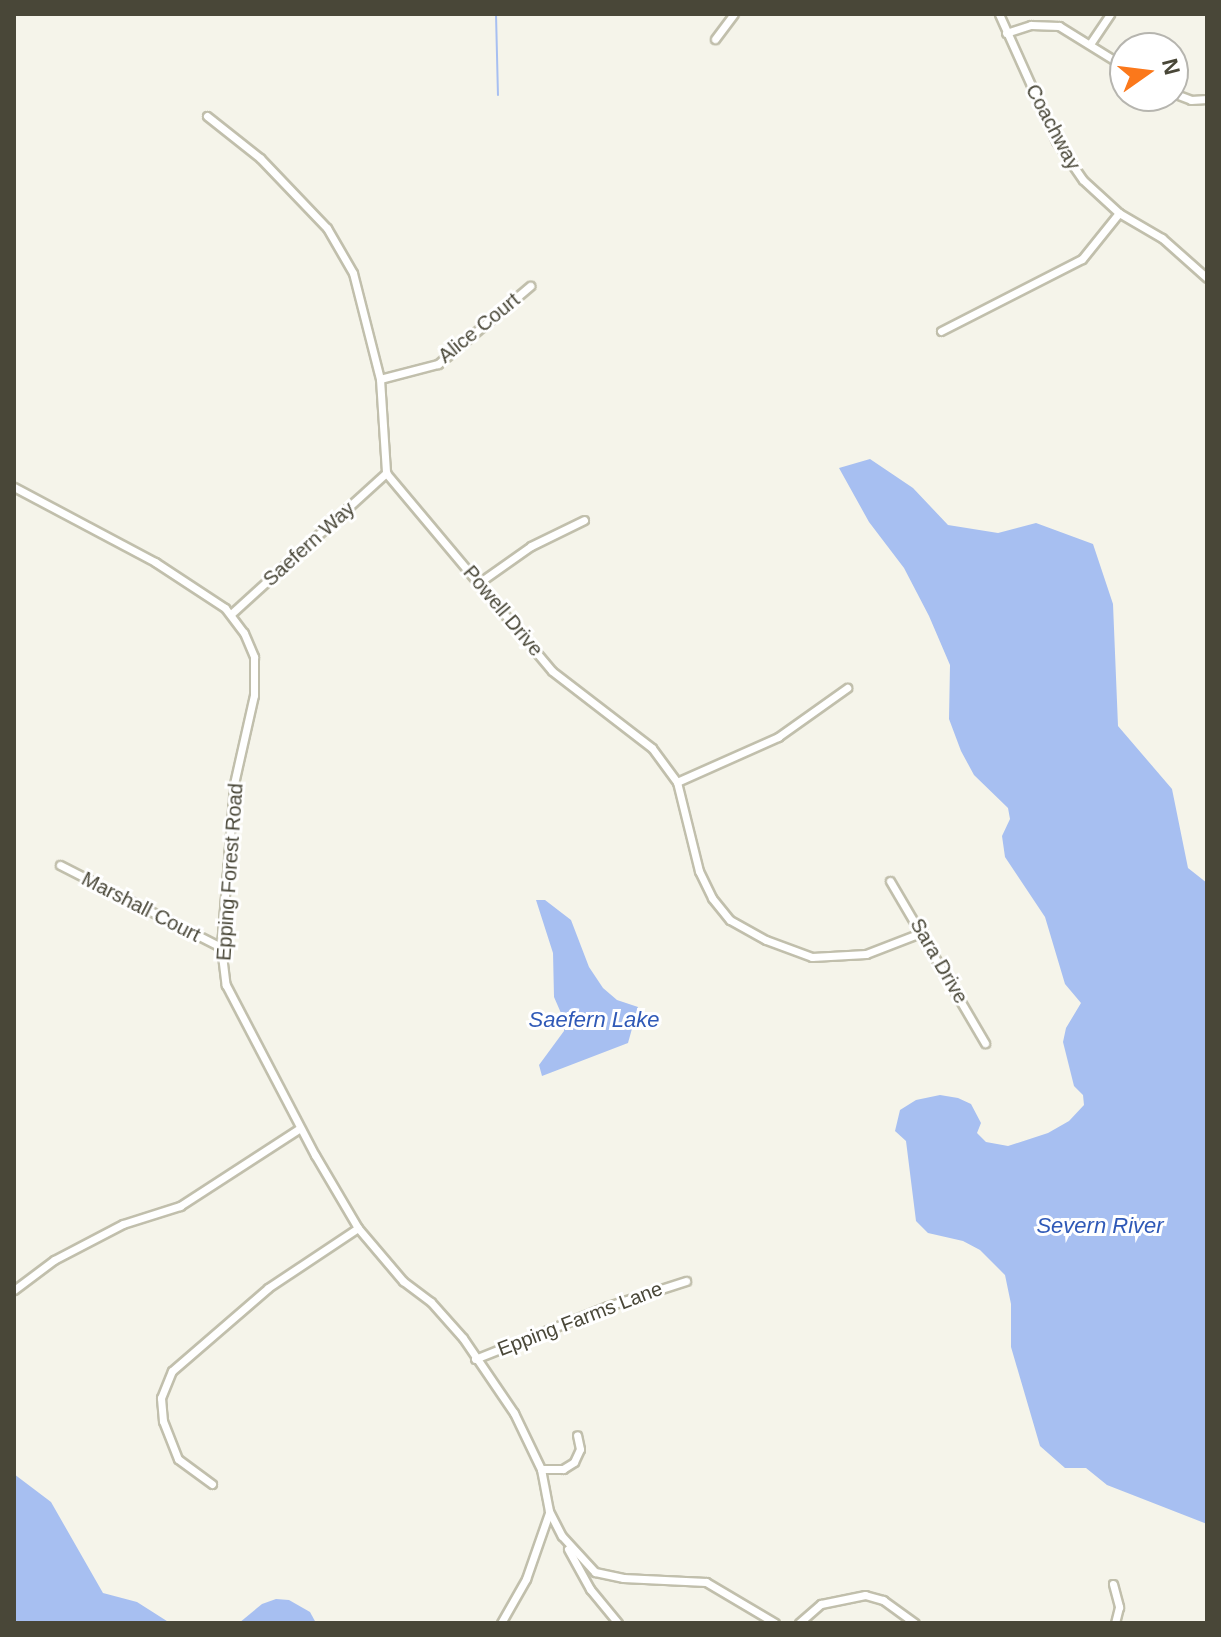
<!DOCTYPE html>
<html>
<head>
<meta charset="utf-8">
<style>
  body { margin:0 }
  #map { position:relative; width:1221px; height:1637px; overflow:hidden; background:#f5f4ea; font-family:Arial,sans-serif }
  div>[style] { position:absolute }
  .water>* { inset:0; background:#a7bff1 }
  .stream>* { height:2px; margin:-1px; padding:0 1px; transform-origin:1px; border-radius:1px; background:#a7bff1 }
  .roads { filter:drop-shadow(2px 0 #c1bfac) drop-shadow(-2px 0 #c1bfac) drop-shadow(0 2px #c1bfac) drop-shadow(0 -2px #c1bfac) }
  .street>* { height:7px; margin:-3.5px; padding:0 3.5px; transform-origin:3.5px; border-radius:3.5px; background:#fff }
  span { translate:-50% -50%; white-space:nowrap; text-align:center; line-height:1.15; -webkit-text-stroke:6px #fff; paint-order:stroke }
  .street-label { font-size:20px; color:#494738 }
  .water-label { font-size:22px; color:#2f59b7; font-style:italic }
  .frame { position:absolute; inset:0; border:16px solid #494738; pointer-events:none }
  .north { position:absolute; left:1109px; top:32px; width:80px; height:80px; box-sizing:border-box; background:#fff; border:2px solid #b6b5af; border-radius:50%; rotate:76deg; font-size:22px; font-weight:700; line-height:32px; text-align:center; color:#494738 }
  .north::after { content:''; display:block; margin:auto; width:28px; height:36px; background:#fb781b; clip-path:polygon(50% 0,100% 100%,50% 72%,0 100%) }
</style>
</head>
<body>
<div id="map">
  <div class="water">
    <div style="clip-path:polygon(870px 459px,913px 488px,948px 525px,998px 533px,1036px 523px,1093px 544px,1113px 604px,1118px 726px,1172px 789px,1188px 868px,1207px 883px,1207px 1524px,1107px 1485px,1086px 1468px,1065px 1468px,1040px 1446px,1011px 1347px,1011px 1304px,1005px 1275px,980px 1250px,963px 1241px,928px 1233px,916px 1221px,906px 1141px,895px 1131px,900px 1110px,916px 1100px,940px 1095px,958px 1098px,971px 1104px,981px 1123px,977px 1133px,986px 1142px,1008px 1146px,1048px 1133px,1069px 1121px,1084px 1105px,1083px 1095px,1074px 1086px,1063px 1042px,1066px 1028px,1081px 1003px,1065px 984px,1045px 917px,1005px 857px,1002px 836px,1010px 819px,1008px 808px,974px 775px,961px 751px,949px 719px,950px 665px,929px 616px,904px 568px,869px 522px,839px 468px)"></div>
    <div style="clip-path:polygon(536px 900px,545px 900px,571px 920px,589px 967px,603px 988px,617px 1000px,638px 1007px,628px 1043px,542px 1076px,539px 1065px,564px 1031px,564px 1020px,554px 997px,553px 953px)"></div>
    <div style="clip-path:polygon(14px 1474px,51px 1502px,103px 1593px,137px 1602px,170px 1623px,14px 1623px)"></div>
    <div style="clip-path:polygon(276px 1599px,289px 1600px,310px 1612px,316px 1623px,239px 1623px,262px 1604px)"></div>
  </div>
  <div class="stream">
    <div style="left:496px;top:14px;width:81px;rotate:88.6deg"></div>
  </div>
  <div class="roads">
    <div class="street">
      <div style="left:999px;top:14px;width:139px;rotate:65.8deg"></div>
      <div style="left:1056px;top:141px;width:47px;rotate:55.3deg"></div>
      <div style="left:1083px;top:180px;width:49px;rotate:42.5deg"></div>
      <div style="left:1119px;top:213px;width:50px;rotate:30.2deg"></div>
      <div style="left:1162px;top:238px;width:60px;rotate:41.6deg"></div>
      <div style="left:1006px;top:33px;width:26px;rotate:-18deg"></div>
      <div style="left:1031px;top:25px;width:28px;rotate:2deg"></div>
      <div style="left:1059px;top:26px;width:78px;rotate:31.8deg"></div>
      <div style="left:715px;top:39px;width:31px;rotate:-53deg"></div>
      <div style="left:1090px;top:44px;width:36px;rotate:-56deg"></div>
      <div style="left:1173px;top:93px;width:19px;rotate:21deg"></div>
      <div style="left:1191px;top:100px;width:16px;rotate:-4deg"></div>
      <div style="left:207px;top:116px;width:68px;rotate:38.4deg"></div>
      <div style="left:260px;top:158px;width:97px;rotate:46.3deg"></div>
      <div style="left:327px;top:228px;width:52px;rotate:60deg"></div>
      <div style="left:353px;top:273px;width:109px;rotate:75.7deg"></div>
      <div style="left:380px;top:379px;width:94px;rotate:86.3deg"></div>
      <div style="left:386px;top:473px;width:258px;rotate:50deg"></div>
      <div style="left:552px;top:671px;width:126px;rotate:37.6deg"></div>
      <div style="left:652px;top:748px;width:42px;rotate:53.7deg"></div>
      <div style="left:677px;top:782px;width:92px;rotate:76.1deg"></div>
      <div style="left:699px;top:871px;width:30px;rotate:64deg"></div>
      <div style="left:712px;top:898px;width:28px;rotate:51deg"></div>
      <div style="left:730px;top:920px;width:41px;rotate:29.1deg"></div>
      <div style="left:766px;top:940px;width:49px;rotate:20.3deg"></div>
      <div style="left:812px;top:957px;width:54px;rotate:-3.2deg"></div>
      <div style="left:866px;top:954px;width:61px;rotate:-21.1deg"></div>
      <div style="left:941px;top:331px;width:158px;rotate:-27.1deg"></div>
      <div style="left:1082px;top:259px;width:59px;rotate:-51.2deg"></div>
      <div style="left:380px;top:379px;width:60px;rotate:-14.5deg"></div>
      <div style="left:438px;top:364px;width:121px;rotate:-40.3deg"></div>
      <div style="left:14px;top:487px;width:160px;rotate:28deg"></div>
      <div style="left:155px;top:562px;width:84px;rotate:33.3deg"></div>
      <div style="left:225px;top:608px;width:31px;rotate:53deg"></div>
      <div style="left:244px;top:633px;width:26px;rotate:67deg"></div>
      <div style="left:254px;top:657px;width:38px;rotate:90deg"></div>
      <div style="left:254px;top:695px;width:91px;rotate:102.7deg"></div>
      <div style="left:234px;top:784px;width:164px;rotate:94.6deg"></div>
      <div style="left:221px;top:947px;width:38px;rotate:83deg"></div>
      <div style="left:226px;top:985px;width:192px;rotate:62.4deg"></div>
      <div style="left:315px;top:1155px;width:85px;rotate:59.5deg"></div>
      <div style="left:358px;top:1228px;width:70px;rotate:49.7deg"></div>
      <div style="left:403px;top:1281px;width:35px;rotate:37deg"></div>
      <div style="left:431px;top:1302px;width:48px;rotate:48.4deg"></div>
      <div style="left:463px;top:1338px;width:91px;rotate:55.8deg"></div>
      <div style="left:514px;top:1413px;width:62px;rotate:64.3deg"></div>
      <div style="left:541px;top:1469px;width:43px;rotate:79.2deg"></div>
      <div style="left:549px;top:1511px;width:28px;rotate:63deg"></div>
      <div style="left:562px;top:1536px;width:49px;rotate:47.5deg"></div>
      <div style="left:595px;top:1572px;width:29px;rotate:12deg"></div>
      <div style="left:623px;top:1578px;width:83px;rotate:2.8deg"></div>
      <div style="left:706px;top:1582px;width:80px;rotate:30.7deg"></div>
      <div style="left:480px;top:582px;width:62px;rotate:-35.2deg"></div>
      <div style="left:531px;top:546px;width:59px;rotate:-26.1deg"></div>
      <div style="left:231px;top:614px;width:210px;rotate:-42.3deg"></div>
      <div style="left:677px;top:782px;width:111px;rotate:-24deg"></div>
      <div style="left:778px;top:737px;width:85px;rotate:-35.4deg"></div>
      <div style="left:60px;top:865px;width:181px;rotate:27deg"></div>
      <div style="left:890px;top:881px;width:188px;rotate:59.6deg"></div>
      <div style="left:14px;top:1290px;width:50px;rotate:-36.9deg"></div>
      <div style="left:54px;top:1260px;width:78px;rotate:-27.6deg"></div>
      <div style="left:123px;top:1224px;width:60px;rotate:-17.5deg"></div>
      <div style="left:180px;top:1206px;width:143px;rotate:-33deg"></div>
      <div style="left:475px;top:1359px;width:143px;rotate:-21.7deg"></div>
      <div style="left:608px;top:1306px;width:82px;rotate:-17.8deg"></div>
      <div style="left:541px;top:1469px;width:22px"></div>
      <div style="left:563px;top:1469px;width:13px;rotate:-32deg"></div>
      <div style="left:574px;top:1462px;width:14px;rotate:-65deg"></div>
      <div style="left:580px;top:1449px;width:14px;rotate:-102deg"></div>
      <div style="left:212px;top:1484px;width:42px;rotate:-143.7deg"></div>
      <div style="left:178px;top:1459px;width:41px;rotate:-111.5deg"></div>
      <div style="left:163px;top:1421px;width:23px;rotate:-95deg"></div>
      <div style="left:161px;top:1398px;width:29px;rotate:-68deg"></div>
      <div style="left:172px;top:1371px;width:127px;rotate:-40.8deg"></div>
      <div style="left:268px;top:1288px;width:108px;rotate:-33.7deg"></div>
      <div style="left:568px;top:1549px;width:46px;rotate:61.2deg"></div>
      <div style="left:590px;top:1589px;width:44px;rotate:50.5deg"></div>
      <div style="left:1113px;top:1584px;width:24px;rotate:75deg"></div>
      <div style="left:1119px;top:1607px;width:16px;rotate:104deg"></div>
      <div style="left:501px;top:1623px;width:51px;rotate:-60.4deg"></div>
      <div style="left:526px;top:1579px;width:70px;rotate:-70.8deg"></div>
      <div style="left:799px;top:1623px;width:29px;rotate:-41deg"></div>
      <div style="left:821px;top:1604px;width:45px;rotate:-11.6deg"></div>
      <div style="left:865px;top:1595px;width:19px;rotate:16deg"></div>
      <div style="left:883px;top:1600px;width:39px;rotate:36deg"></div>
    </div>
  </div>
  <div class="street-label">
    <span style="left:1053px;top:127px;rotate:62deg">Coachway</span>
    <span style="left:479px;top:328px;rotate:-39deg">Alice Court</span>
    <span style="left:309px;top:544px;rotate:-42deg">Saefern Way</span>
    <span style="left:503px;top:611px;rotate:50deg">Powell Drive</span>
    <span style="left:230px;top:872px;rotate:-86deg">Epping Forest Road</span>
    <span style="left:141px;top:907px;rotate:27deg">Marshall Court</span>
    <span style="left:939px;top:961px;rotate:60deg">Sara Drive</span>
    <span style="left:580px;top:1319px;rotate:-21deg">Epping Farms Lane</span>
  </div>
  <div class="water-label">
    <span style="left:594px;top:1020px">Saefern Lake</span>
    <span style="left:1100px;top:1226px">Severn River</span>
  </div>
  <div class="frame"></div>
  <div class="north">N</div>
</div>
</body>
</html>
